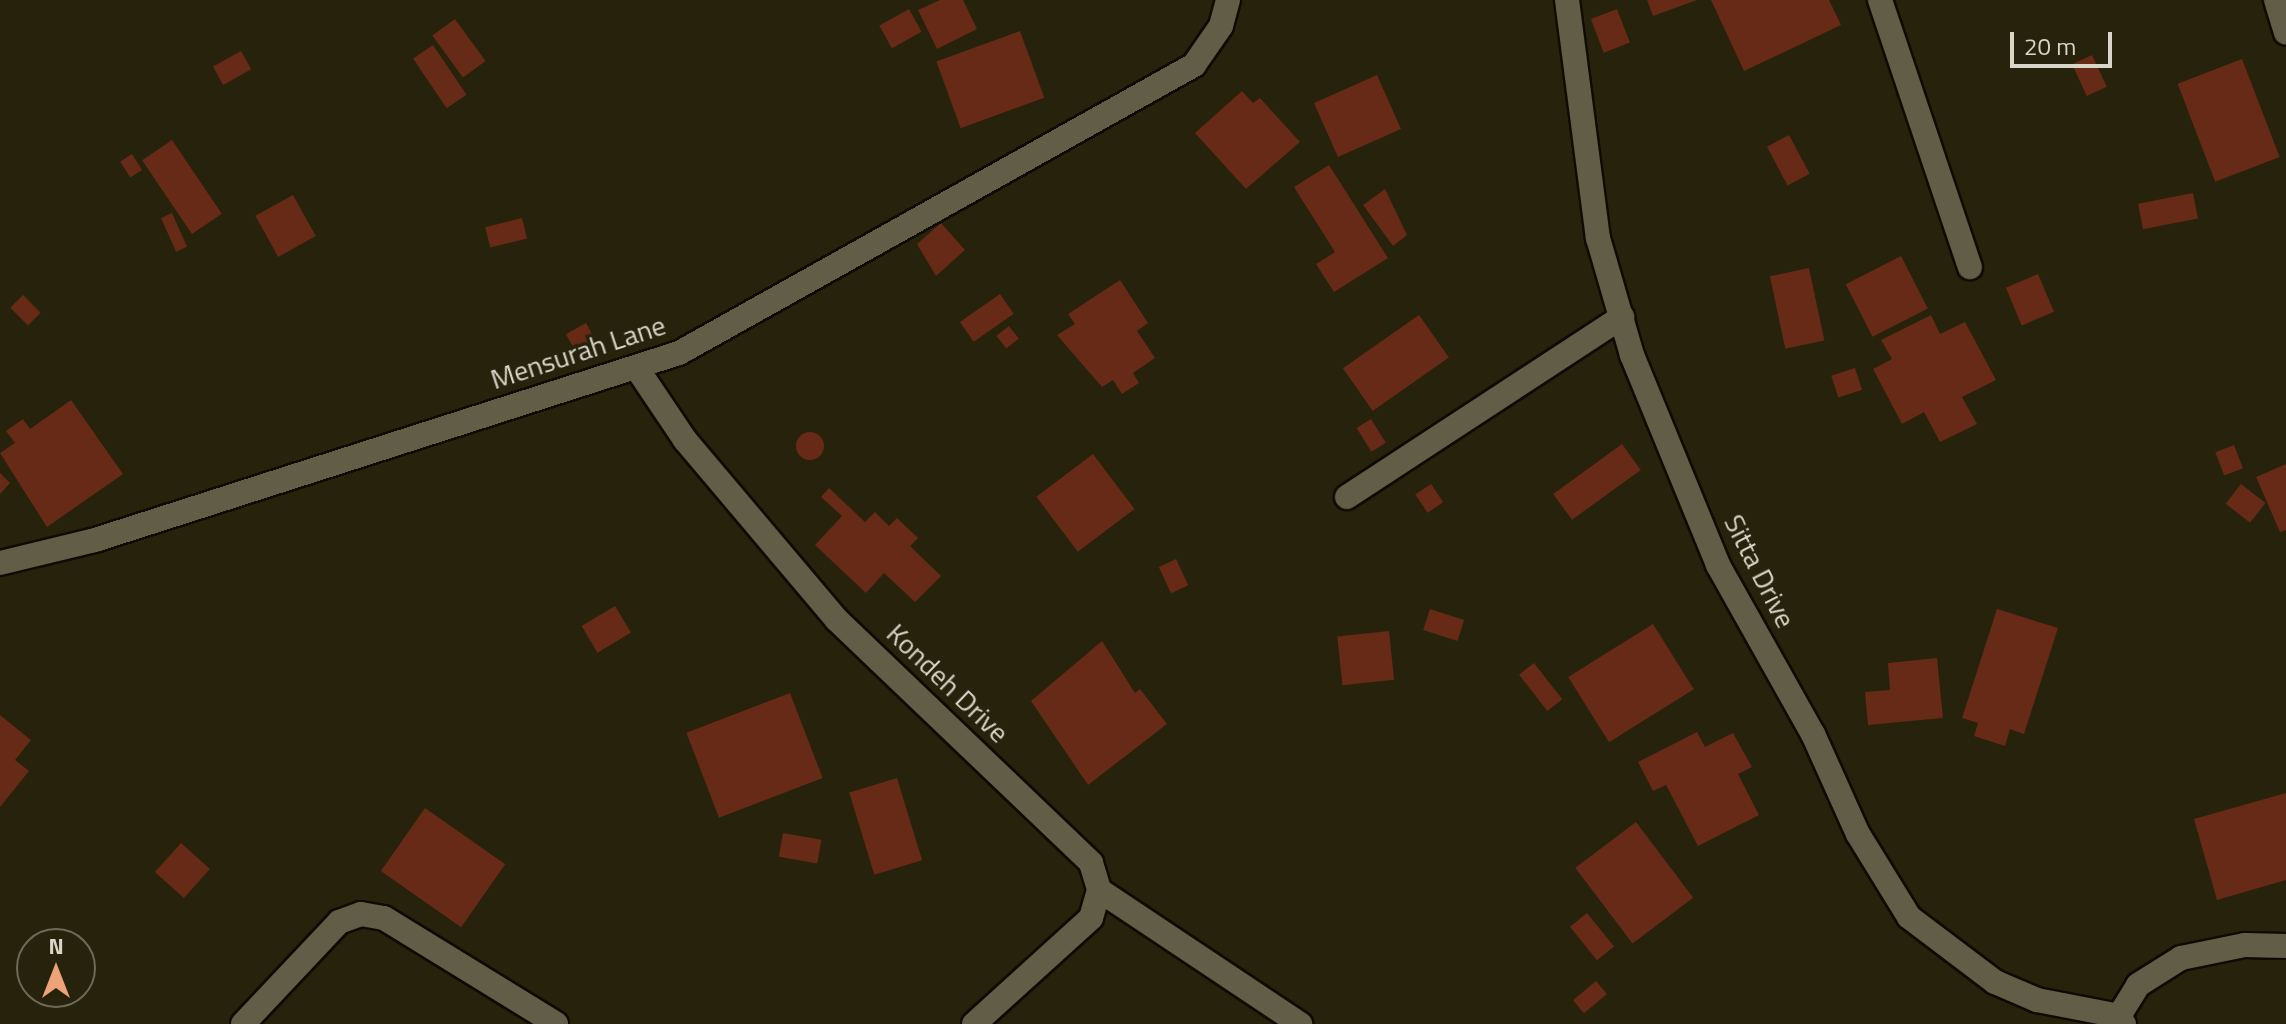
<!DOCTYPE html>
<html>
<head>
<meta charset="utf-8">
<style>
  body { margin:0 }
  #map { position:relative; width:2286px; height:1024px; overflow:hidden; background:#26220c; font-family:"Titillium Web",sans-serif }
  div>[style] { position:absolute }
  .building>* { inset:0; background:#662a16; transform-origin:0 0 }
  .round { border-radius:50% }
  .roads { filter:drop-shadow(2px 0 #0f0b00) drop-shadow(-2px 0 #0f0b00) drop-shadow(0 2px #0f0b00) drop-shadow(0 -2px #0f0b00) }
  .minor>* { height:24px; margin:-12px; padding:0 12px; transform-origin:12px; border-radius:12px; background:#625d46 }
  span { translate:-50% -50%; white-space:nowrap; text-align:center; line-height:1.15; -webkit-text-stroke:7px #26220c; paint-order:stroke }
  .street-label { font-size:28px; color:#d8d6c9 }
  .north { position:absolute; left:16px; top:928px; width:80px; height:80px; box-sizing:border-box; background:#26220c; border:2px solid #6d6a58; border-radius:50%; rotate:0deg; font-size:22px; font-weight:700; line-height:32px; text-align:center; color:#d8d6c9 }
  .north::after { content:''; display:block; margin:auto; width:28px; height:36px; background:#efa378; clip-path:polygon(50% 0,100% 100%,50% 72%,0 100%) }
  .scale { position:absolute; left:2010px; top:32px; width:102px; height:36px; box-sizing:border-box; border:4px solid #d8d6c9; border-top:0; padding-left:10px; font-size:24px; line-height:28px; white-space:nowrap; color:#d8d6c9; -webkit-text-stroke:6px #26220c; paint-order:stroke }
</style>
</head>
<body>
<div id="map">
  <div class="building">
    <div style="clip-path:polygon(940px 0,963px 0,977px 29px,937px 49px,918px 10px)"></div>
    <div style="clip-path:polygon(1647px 0,1697px 0,1653px 16px)"></div>
    <div style="clip-path:polygon(1711px 0,1829px 0,1841px 25px,1744px 71px)"></div>
    <div style="left:909px;top:9px;width:26px;height:34px;rotate:61deg"></div>
    <div style="left:1617px;top:9px;width:36px;height:28px;rotate:69deg"></div>
    <div style="left:455px;top:19px;width:52px;height:28px;rotate:54deg"></div>
    <div style="left:1020px;top:31px;width:71px;height:89px;rotate:70deg"></div>
    <div style="left:433px;top:45px;width:60px;height:24px;rotate:56deg"></div>
    <div style="left:241px;top:51px;width:21px;height:32px;rotate:61deg"></div>
    <div style="left:2092px;top:55px;width:35px;height:22px;rotate:65deg"></div>
    <div style="left:2242px;top:59px;width:105px;height:69px;rotate:69deg"></div>
    <div style="left:1377px;top:75px;width:59px;height:69px;rotate:66deg"></div>
    <div style="clip-path:polygon(1242px 91px,1253px 103px,1260px 98px,1300px 142px,1246px 189px,1195px 133px)"></div>
    <div style="left:1789px;top:135px;width:44px;height:25px;rotate:62deg"></div>
    <div style="left:172px;top:140px;width:89px;height:36px;rotate:56deg"></div>
    <div style="left:132px;top:154px;width:19px;height:14px;rotate:58deg"></div>
    <div style="clip-path:polygon(1329px 165px,1388px 258px,1334px 292px,1316px 264px,1335px 252px,1294px 187px)"></div>
    <div style="clip-path:polygon(1385px 189px,1407px 235px,1393px 246px,1363px 205px)"></div>
    <div style="left:2193px;top:193px;width:26px;height:56px;rotate:79deg"></div>
    <div style="left:293px;top:195px;width:47px;height:43px;rotate:61deg"></div>
    <div style="left:172px;top:213px;width:37px;height:12px;rotate:66deg"></div>
    <div style="left:522px;top:218px;width:21px;height:38px;rotate:76deg"></div>
    <div style="clip-path:polygon(941px 223px,965px 250px,936px 276px,917px 244px)"></div>
    <div style="left:1901px;top:256px;width:59px;height:62px;rotate:63deg"></div>
    <div style="left:1809px;top:268px;width:74px;height:40px;rotate:78deg"></div>
    <div style="left:2038px;top:274px;width:41px;height:35px;rotate:67deg"></div>
    <div style="clip-path:polygon(1120px 280px,1148px 323px,1137px 331px,1155px 358px,1133px 373px,1139px 383px,1122px 394px,1113px 380px,1102px 387px,1057px 335px,1075px 324px,1068px 314px)"></div>
    <div style="left:1000px;top:294px;width:24px;height:49px;rotate:55deg"></div>
    <div style="left:23px;top:295px;width:25px;height:18px;rotate:45deg"></div>
    <div style="left:1419px;top:315px;width:52px;height:93px;rotate:55deg"></div>
    <div style="clip-path:polygon(1931px 315px,1940px 334px,1965px 322px,1996px 380px,1962px 397px,1977px 424px,1940px 442px,1924px 412px,1902px 424px,1873px 369px,1892px 359px,1881px 340px)"></div>
    <div style="left:586px;top:323px;width:23px;height:23px;rotate:61deg"></div>
    <div style="left:1009px;top:326px;width:16px;height:16px;rotate:52deg"></div>
    <div style="left:1855px;top:368px;width:23px;height:25px;rotate:72deg"></div>
    <div style="clip-path:polygon(71px 400px,123px 474px,47px 527px,0 453px,15px 443px,6px 431px,23px 419px,30px 429px)"></div>
    <div style="left:1371px;top:419px;width:28px;height:17px;rotate:58deg"></div>
    <div class="round" style="left:796px;top:432px;width:28px;height:28px"></div>
    <div style="left:1622px;top:444px;width:32px;height:85px;rotate:54deg"></div>
    <div style="left:2234px;top:445px;width:25px;height:20px;rotate:69deg"></div>
    <div style="left:1093px;top:454px;width:69px;height:71px;rotate:53deg"></div>
    <div style="clip-path:polygon(2286px 464px,2286px 530px,2280px 532px,2256px 477px)"></div>
    <div style="clip-path:polygon(0 473px,10px 483px,0 494px)"></div>
    <div style="left:1431px;top:484px;width:22px;height:19px;rotate:56deg"></div>
    <div style="left:2241px;top:484px;width:31px;height:25px;rotate:38deg"></div>
    <div style="clip-path:polygon(829px 488px,865px 522px,875px 512px,889px 526px,897px 518px,918px 538px,910px 546px,941px 576px,915px 602px,884px 573px,866px 593px,815px 545px,842px 516px,821px 497px)"></div>
    <div style="left:1176px;top:559px;width:29px;height:19px;rotate:65deg"></div>
    <div style="left:615px;top:606px;width:31px;height:39px;rotate:59deg"></div>
    <div style="left:1430px;top:609px;width:36px;height:22px;rotate:18deg"></div>
    <div style="clip-path:polygon(1997px 609px,2058px 628px,2024px 734px,2010px 729px,2005px 746px,1974px 736px,1978px 723px,1962px 718px)"></div>
    <div style="left:1653px;top:624px;width:77px;height:100px;rotate:58deg"></div>
    <div style="left:1389px;top:631px;width:49px;height:52px;rotate:84deg"></div>
    <div style="clip-path:polygon(1102px 641px,1135px 693px,1140px 689px,1167px 724px,1088px 785px,1031px 701px)"></div>
    <div style="clip-path:polygon(1937px 658px,1943px 718px,1868px 725px,1865px 692px,1890px 690px,1888px 663px)"></div>
    <div style="left:1534px;top:663px;width:46px;height:19px;rotate:52deg"></div>
    <div style="left:790px;top:693px;width:91px;height:111px;rotate:69deg"></div>
    <div style="clip-path:polygon(0 715px,31px 740px,15px 760px,29px 771px,0 807px)"></div>
    <div style="clip-path:polygon(1697px 732px,1705px 747px,1733px 733px,1752px 767px,1738px 774px,1759px 815px,1698px 846px,1666px 785px,1653px 791px,1638px 762px)"></div>
    <div style="left:897px;top:778px;width:86px;height:50px;rotate:73deg"></div>
    <div style="clip-path:polygon(2286px 793px,2286px 880px,2217px 900px,2194px 819px)"></div>
    <div style="left:425px;top:808px;width:98px;height:77px;rotate:35deg"></div>
    <div style="left:1636px;top:822px;width:95px;height:76px;rotate:53deg"></div>
    <div style="left:783px;top:833px;width:39px;height:24px;rotate:10deg"></div>
    <div style="left:181px;top:843px;width:39px;height:39px;rotate:42deg"></div>
    <div style="left:1587px;top:913px;width:43px;height:22px;rotate:51deg"></div>
    <div style="left:1596px;top:981px;width:17px;height:30px;rotate:50deg"></div>
  </div>
  <div class="roads">
    <div class="minor">
      <div style="left:1567px;top:0;width:240px;rotate:82.6deg"></div>
      <div style="left:1598px;top:238px;width:122px;rotate:73.8deg"></div>
      <div style="left:1632px;top:355px;width:227px;rotate:67.7deg"></div>
      <div style="left:1718px;top:565px;width:194px;rotate:60.7deg"></div>
      <div style="left:1813px;top:734px;width:110px;rotate:65.8deg"></div>
      <div style="left:1858px;top:834px;width:97px;rotate:58.4deg"></div>
      <div style="left:1909px;top:917px;width:108px;rotate:37.1deg"></div>
      <div style="left:1995px;top:982px;width:46px;rotate:23.2deg"></div>
      <div style="left:2037px;top:1000px;width:84px;rotate:11deg"></div>
      <div style="left:1880px;top:0;width:282px;rotate:71.4deg"></div>
      <div style="left:2276px;top:0;width:34px;rotate:73deg"></div>
      <div style="left:638px;top:370px;width:84px;rotate:56.1deg"></div>
      <div style="left:685px;top:440px;width:234px;rotate:49.8deg"></div>
      <div style="left:836px;top:619px;width:353px;rotate:43.7deg"></div>
      <div style="left:1091px;top:863px;width:28px;rotate:73deg"></div>
      <div style="left:1099px;top:890px;width:29px;rotate:106deg"></div>
      <div style="left:1091px;top:918px;width:158px;rotate:137.8deg"></div>
      <div style="left:1347px;top:497px;width:329px;rotate:-33.2deg"></div>
      <div style="left:0;top:563px;width:98px;rotate:-13.6deg"></div>
      <div style="left:95px;top:540px;width:613px;rotate:-17.76deg"></div>
      <div style="left:679px;top:353px;width:590px;rotate:-29.21deg"></div>
      <div style="left:1194px;top:65px;width:47px;rotate:-55.3deg"></div>
      <div style="left:1221px;top:26px;width:27px;rotate:-75deg"></div>
      <div style="left:1099px;top:890px;width:242px;rotate:33.7deg"></div>
      <div style="left:243px;top:1024px;width:140px;rotate:-46.7deg"></div>
      <div style="left:339px;top:922px;width:23px;rotate:-20deg"></div>
      <div style="left:361px;top:914px;width:23px;rotate:10deg"></div>
      <div style="left:384px;top:918px;width:202px;rotate:31.6deg"></div>
      <div style="left:2124px;top:1024px;width:9px;rotate:-122deg"></div>
      <div style="left:2119px;top:1016px;width:36px;rotate:-58deg"></div>
      <div style="left:2138px;top:985px;width:51px;rotate:-32.1deg"></div>
      <div style="left:2181px;top:958px;width:65px;rotate:-11.5deg"></div>
      <div style="left:2245px;top:945px;width:41px;rotate:1.4deg"></div>
    </div>
  </div>
  <div class="street-label">
    <span style="left:578px;top:352px;rotate:-18deg">Mensurah Lane</span>
    <span style="left:1760px;top:571px;rotate:63deg">Sitta Drive</span>
    <span style="left:948px;top:683px;rotate:44deg">Kondeh Drive</span>
  </div>
  <div class="north">N</div>
  <div class="scale">20 m</div>
</div>
</body>
</html>
